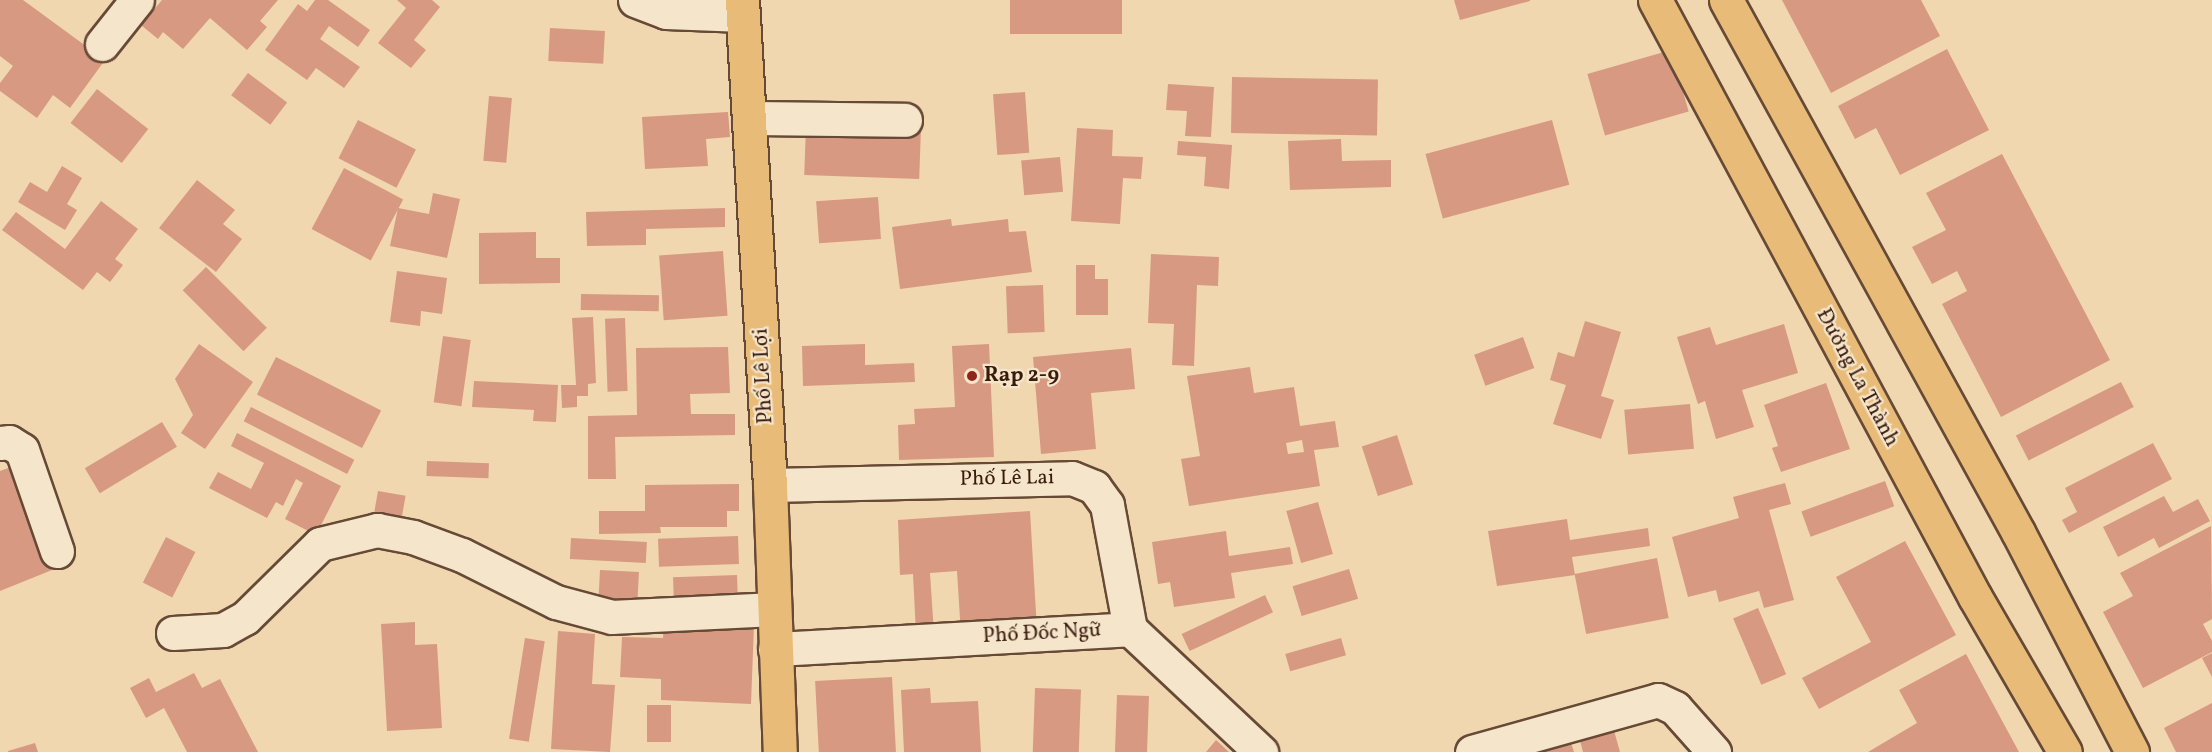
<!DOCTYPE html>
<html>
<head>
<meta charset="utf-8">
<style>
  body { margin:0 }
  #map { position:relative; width:2212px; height:752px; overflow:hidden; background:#f0d7af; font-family:Vollkorn,serif }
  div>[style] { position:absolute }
  .building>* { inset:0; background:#d79982; transform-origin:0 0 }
  .roads { filter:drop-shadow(2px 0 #674a36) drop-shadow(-2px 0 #674a36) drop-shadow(0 2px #674a36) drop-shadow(0 -2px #674a36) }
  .minor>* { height:33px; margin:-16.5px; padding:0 16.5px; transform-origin:16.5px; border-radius:16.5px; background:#f5e5cb }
  .major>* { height:33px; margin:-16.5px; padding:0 16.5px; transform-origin:16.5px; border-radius:16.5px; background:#e8bc78 }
  .highway>* { height:33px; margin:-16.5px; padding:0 16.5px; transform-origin:16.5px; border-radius:16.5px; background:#e8bc78 }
  .dots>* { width:16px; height:16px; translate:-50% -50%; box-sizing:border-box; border:3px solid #f5e5cb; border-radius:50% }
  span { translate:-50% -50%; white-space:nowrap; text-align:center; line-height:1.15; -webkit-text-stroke:4.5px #f5e5cb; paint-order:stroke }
  .street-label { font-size:21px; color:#391b0e }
  .poi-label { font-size:21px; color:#391b0e; font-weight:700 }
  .left { translate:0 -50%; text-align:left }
</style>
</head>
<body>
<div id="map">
  <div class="building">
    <div style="clip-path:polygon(0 0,23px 0,105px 60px,70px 108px,53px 95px,37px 118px,0 91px,0 83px,13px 66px,0 56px)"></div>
    <div style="clip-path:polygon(162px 0,278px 0,260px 21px,267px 27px,247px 50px,210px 18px,183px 49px,163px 32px,158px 39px,141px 25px)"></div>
    <div style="clip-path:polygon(315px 0,328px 0,370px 30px,358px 47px,329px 26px,320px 39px,360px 67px,344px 88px,316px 68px,307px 80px,265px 50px,298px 4px,307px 11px)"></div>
    <div style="clip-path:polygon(397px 0,432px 0,440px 7px,414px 40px,426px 50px,411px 68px,378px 43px,406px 8px)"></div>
    <div style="left:1010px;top:0;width:112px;height:34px"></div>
    <div style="clip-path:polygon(1454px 0,1530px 0,1530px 1px,1460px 20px)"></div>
    <div style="clip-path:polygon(1782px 0,1921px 0,1940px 36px,1831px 93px)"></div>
    <div style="left:550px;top:28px;width:55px;height:33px;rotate:3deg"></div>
    <div style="clip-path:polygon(1947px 49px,1989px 130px,1900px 175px,1876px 128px,1855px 139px,1838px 106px)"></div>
    <div style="left:1671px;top:50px;width:64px;height:87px;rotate:74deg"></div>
    <div style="left:248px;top:73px;width:49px;height:28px;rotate:37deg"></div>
    <div style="left:1232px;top:77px;width:146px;height:56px;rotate:1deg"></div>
    <div style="clip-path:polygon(1168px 84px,1214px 87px,1211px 137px,1185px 136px,1187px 111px,1166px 110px)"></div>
    <div style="left:97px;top:89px;width:65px;height:43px;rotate:38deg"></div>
    <div style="left:1025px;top:92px;width:61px;height:32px;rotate:86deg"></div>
    <div style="left:489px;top:96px;width:23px;height:65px;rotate:5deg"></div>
    <div style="clip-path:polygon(728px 112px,730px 137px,706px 139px,708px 166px,645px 169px,642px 117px)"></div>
    <div style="left:358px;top:120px;width:65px;height:43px;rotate:27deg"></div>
    <div style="left:1552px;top:120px;width:67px;height:131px;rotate:75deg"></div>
    <div style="left:806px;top:125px;width:115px;height:50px;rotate:2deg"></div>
    <div style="clip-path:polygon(1077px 128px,1113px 130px,1112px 156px,1143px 157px,1141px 179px,1123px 178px,1120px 224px,1071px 221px)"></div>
    <div style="clip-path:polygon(1341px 139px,1342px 161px,1391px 160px,1391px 187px,1290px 190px,1288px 141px)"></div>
    <div style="clip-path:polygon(1178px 141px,1232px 145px,1229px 189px,1204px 186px,1206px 157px,1177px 155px)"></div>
    <div style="clip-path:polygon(2002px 154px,2110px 360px,2001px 417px,1942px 304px,1967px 291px,1957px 271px,1932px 284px,1912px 247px,1946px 230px,1926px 193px)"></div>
    <div style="left:1060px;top:157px;width:35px;height:39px;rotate:85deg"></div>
    <div style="clip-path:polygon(62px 166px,82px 178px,67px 204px,77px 210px,65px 230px,18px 202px,30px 182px,47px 192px)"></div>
    <div style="left:344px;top:168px;width:67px;height:69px;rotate:28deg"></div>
    <div style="clip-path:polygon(197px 180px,235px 210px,223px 224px,242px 239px,216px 272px,159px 228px)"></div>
    <div style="clip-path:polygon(433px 193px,460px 199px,447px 258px,390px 246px,398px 208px,429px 214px)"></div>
    <div style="left:878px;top:197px;width:42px;height:62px;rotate:86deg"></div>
    <div style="clip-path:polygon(101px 201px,138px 229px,115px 259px,123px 265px,110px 282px,97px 272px,83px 290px,2px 230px,16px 212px,65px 249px)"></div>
    <div style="clip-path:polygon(725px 208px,725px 227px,646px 229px,646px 245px,587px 246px,586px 212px)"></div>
    <div style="clip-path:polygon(951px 219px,952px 226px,1008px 219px,1009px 232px,1026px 231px,1032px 272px,900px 289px,892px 227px)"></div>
    <div style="clip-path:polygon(536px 232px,536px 258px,560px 258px,560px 283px,479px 284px,479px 233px)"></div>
    <div style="left:723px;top:251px;width:65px;height:64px;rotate:86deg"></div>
    <div style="clip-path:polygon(1151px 254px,1219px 257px,1218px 286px,1197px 285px,1194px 366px,1172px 365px,1174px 324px,1148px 323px)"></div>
    <div style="clip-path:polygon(1076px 265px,1095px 265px,1095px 279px,1108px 279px,1108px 315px,1076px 315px)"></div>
    <div style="left:206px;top:267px;width:86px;height:33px;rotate:45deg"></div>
    <div style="clip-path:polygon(397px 271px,447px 278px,442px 314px,421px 311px,420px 326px,390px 322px)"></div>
    <div style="left:1043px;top:285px;width:47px;height:37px;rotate:88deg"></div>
    <div style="left:581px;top:294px;width:78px;height:16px;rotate:1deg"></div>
    <div style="clip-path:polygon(593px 317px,596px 383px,588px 384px,588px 396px,577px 396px,577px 407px,562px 408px,561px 385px,576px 385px,572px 318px)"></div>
    <div style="left:625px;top:318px;width:73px;height:20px;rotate:88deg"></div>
    <div style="clip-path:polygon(1585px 321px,1621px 332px,1601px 396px,1614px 400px,1601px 439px,1553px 424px,1566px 385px,1550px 380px,1558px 352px,1574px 357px)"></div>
    <div style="clip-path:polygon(1784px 324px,1798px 373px,1742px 390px,1754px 427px,1716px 439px,1705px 401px,1698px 404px,1677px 337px,1710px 327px,1716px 345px)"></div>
    <div style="left:443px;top:336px;width:28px;height:67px;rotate:8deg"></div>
    <div style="left:1523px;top:337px;width:33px;height:52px;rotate:70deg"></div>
    <div style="clip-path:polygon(199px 344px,253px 382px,205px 449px,181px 433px,193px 415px,175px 379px)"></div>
    <div style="clip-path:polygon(865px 344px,865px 365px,914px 363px,915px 382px,803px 386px,802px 346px)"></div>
    <div style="clip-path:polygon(989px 344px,994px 457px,899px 460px,898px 425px,915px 424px,914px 409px,955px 407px,952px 346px)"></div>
    <div style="clip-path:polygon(728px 347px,730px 393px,690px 394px,691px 414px,735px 414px,735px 435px,615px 437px,616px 479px,588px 479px,588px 416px,637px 415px,636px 348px)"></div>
    <div style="clip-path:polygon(1131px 348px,1135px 389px,1091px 393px,1096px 449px,1041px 454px,1033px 357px)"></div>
    <div style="left:276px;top:357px;width:118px;height:42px;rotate:27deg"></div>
    <div style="clip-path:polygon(evenodd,1250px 367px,1254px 393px,1294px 387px,1300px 426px,1335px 421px,1339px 447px,1314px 450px,1320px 486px,1189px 506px,1181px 459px,1200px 456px,1187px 376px,1250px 367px,1302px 440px,1304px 452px,1288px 454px,1286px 443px,1302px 440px)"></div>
    <div style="clip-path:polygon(474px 381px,558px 385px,556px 422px,533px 421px,534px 410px,472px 407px)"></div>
    <div style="left:2121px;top:382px;width:28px;height:118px;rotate:63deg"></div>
    <div style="clip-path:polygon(1826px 383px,1850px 449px,1781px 472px,1772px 448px,1778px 446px,1764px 405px)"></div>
    <div style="left:1690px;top:404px;width:45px;height:66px;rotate:85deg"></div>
    <div style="left:251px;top:407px;width:116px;height:16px;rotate:27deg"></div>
    <div style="left:162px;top:422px;width:29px;height:90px;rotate:59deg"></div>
    <div style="clip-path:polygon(237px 433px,341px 486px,316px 535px,285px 519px,303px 483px,296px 479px,283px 506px,276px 502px,267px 518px,209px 488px,218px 472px,251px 489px,264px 463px,231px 446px)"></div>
    <div style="left:1397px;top:435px;width:52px;height:37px;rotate:72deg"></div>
    <div style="clip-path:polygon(2153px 443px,2172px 479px,2069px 533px,2062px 520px,2077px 512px,2065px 488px)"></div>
    <div style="left:427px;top:461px;width:62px;height:15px;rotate:2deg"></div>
    <div style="clip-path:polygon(11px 467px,52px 570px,0 591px,0 471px)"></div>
    <div style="left:1885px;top:481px;width:27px;height:89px;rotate:70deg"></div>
    <div style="clip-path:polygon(1785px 483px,1791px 504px,1769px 510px,1794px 600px,1764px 608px,1759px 591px,1719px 602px,1716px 590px,1688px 597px,1672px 537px,1739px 518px,1733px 497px)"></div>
    <div style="clip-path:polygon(739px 484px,739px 511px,727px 511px,727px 527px,660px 527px,661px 533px,599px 534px,599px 511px,645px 511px,645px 485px)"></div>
    <div style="left:378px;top:491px;width:28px;height:33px;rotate:10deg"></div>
    <div style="clip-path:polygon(2164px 496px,2173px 512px,2198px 499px,2210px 521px,2159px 548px,2154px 538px,2118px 557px,2103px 527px)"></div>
    <div style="left:1318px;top:502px;width:54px;height:33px;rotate:74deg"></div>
    <div style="clip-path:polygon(1030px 511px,1037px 630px,961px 635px,957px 571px,930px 573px,934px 633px,916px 634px,913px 574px,900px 575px,898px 520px)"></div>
    <div style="clip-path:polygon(1567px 519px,1570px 540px,1648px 528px,1650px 546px,1572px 557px,1575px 575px,1497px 586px,1488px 531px)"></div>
    <div style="clip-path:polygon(2211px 526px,2212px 619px,2203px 624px,2212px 641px,2212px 652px,2143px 688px,2103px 612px,2133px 596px,2120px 573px)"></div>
    <div style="clip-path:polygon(1226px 531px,1229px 556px,1290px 547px,1293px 564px,1231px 573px,1235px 598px,1174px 607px,1170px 582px,1158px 584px,1152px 542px)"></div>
    <div style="left:738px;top:536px;width:28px;height:80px;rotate:88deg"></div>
    <div style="left:166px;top:537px;width:33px;height:51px;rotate:27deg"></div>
    <div style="left:571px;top:538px;width:76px;height:21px;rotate:3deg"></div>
    <div style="clip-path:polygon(1905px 541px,1956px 635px,1819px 709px,1802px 678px,1871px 642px,1836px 577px)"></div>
    <div style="left:1657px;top:558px;width:61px;height:84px;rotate:79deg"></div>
    <div style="left:1349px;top:569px;width:31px;height:59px;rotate:73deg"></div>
    <div style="left:600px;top:570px;width:39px;height:35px;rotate:3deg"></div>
    <div style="left:737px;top:575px;width:24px;height:64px;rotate:88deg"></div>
    <div style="left:1265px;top:595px;width:19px;height:92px;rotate:65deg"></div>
    <div style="left:1758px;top:608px;width:72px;height:27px;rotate:67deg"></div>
    <div style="clip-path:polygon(664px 620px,754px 625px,751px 704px,661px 700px,661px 679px,620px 677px,622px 637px,663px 638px)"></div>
    <div style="clip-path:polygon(415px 622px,415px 645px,437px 644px,442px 728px,387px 731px,381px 624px)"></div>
    <div style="clip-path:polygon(558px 631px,595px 634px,592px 684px,615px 685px,610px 752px,551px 749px)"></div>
    <div style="left:525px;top:638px;width:20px;height:102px;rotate:9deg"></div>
    <div style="left:1341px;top:638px;width:18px;height:58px;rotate:74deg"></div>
    <div style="clip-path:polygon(2212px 653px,2212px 677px,2202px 658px)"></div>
    <div style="clip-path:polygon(1966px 654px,2019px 752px,1868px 752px,1917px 723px,1899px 690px)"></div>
    <div style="clip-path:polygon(194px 673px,202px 688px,220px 679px,258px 752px,187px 752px,164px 708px,146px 718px,130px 688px,149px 678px,156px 692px)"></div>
    <div style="left:892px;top:677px;width:75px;height:77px;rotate:87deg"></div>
    <div style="clip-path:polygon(930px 688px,931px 703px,978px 701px,981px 752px,904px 752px,901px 690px)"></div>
    <div style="left:1035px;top:688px;width:46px;height:64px;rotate:2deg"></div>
    <div style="left:1117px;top:695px;width:32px;height:57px;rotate:2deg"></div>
    <div style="clip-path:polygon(2212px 703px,2212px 752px,2176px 752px,2164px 728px)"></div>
    <div style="left:647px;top:705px;width:24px;height:37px"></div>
    <div style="clip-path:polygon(1613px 727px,1620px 752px,1583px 752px,1579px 737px)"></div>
    <div style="clip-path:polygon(1216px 740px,1229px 752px,1206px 752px)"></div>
    <div style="clip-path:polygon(1570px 740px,1574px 752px,1534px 752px)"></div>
    <div style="clip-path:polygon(35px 743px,38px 752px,8px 752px,8px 751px)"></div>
  </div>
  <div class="roads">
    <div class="minor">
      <div style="left:635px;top:0;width:33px;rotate:21deg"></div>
      <div style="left:666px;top:12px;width:77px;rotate:2.2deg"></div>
      <div style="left:102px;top:44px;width:56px;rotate:-51.5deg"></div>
      <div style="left:749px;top:118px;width:156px;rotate:0.7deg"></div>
      <div style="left:0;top:443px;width:9px;rotate:-6deg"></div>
      <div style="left:9px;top:442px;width:15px;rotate:32deg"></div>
      <div style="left:22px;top:450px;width:107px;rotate:70.9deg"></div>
      <div style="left:770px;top:485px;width:302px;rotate:-1.3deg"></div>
      <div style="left:1072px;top:478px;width:24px;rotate:22deg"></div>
      <div style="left:1094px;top:487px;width:22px;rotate:54deg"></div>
      <div style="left:1107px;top:505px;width:126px;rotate:79.5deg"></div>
      <div style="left:173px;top:633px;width:50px;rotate:-3.4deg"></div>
      <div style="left:223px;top:630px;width:25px;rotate:-29deg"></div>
      <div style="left:245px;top:618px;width:105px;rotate:-44.6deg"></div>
      <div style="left:320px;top:544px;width:59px;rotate:-13.8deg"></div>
      <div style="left:377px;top:530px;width:37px;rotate:11deg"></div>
      <div style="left:413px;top:537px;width:52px;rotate:20.2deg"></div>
      <div style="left:462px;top:555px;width:105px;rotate:26.6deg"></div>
      <div style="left:556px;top:602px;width:58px;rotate:15deg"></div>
      <div style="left:612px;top:617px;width:162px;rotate:-2.8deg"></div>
      <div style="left:775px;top:649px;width:356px;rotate:-3.2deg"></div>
      <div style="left:1130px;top:629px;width:180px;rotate:43.2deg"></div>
      <div style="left:1472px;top:752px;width:193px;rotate:-15.6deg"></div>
      <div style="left:1658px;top:700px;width:19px;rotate:25deg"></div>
      <div style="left:1675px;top:708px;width:59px;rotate:48.4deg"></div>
    </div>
    <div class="major">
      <div style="left:742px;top:0;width:486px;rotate:86.7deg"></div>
      <div style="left:770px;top:485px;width:267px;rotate:87.9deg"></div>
    </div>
    <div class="highway">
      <div style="left:1655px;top:0;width:677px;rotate:61.81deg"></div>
      <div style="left:1975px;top:597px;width:179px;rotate:59.9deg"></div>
      <div style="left:1726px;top:0;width:607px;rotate:61.24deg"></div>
      <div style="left:2018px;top:532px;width:248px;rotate:62.6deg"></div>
    </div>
  </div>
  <div class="dots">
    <div style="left:972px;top:376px;background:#8f2418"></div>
  </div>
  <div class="street-label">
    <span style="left:764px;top:376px;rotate:-93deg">Phố Lê Lợi</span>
    <span style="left:1857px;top:378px;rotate:62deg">Đường La Thành</span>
    <span style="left:1007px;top:479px;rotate:-1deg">Phố Lê Lai</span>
    <span style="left:1042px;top:634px;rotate:-3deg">Phố Đốc Ngữ</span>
  </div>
  <div class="poi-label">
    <span class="left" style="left:984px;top:376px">Rạp 2-9</span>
  </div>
</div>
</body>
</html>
